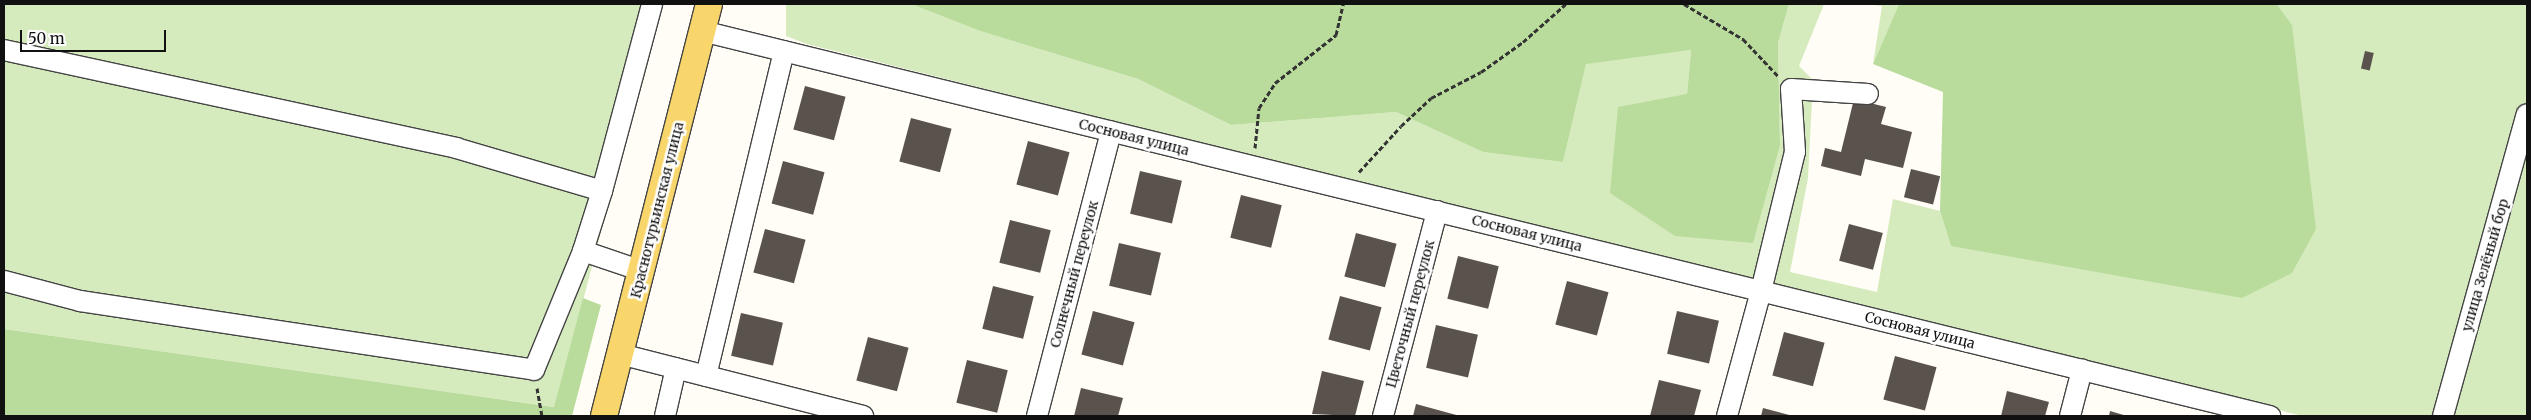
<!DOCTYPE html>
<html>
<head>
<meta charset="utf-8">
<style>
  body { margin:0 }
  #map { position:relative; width:2531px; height:420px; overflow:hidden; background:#fffdf5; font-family:Merriweather,serif }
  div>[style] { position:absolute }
  .green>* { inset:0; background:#d5ebbd }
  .forest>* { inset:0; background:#b9dc9c }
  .building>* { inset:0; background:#5a524d; transform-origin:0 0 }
  .path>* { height:3px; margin-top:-1.5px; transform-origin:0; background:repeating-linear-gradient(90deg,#333 0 5px,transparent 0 7.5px) }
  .roads { filter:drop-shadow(1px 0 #444) drop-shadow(-1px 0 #444) drop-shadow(0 1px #444) drop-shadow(0 -1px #444) }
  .minor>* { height:20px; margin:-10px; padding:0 10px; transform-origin:10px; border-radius:10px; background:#fff }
  .major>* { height:26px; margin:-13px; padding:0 13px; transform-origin:13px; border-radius:13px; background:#f9d66b }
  span { translate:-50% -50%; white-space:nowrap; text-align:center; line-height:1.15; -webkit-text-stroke:5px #fff; paint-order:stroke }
  .street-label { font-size:14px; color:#111 }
  .frame { position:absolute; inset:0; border:5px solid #111; pointer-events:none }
  .scale { position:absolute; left:20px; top:30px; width:146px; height:22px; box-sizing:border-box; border:2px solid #111; border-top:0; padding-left:6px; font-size:15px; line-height:18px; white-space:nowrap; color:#111; -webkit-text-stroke:4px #fff; paint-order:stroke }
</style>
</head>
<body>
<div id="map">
  <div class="green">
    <div style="clip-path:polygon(4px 4px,661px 4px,555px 407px,4px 329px)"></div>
    <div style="clip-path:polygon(786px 4px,911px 4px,980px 31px,1138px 79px,1231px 125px,1396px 112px,1483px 152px,1563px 162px,1586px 63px,1691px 50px,1687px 94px,1780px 145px,1778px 43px,1789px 4px,1824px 4px,1799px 66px,1813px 80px,1808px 178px,1790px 272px,1877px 292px,1893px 199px,1940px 211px,1951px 246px,2292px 25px,2277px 4px,2527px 4px,2527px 416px,2303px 416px,1927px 325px,807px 44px,786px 36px)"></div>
    <div style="clip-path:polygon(1866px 4px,1899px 4px,1873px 64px,1882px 6px)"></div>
  </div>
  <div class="forest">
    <div style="clip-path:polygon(911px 4px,1789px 4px,1778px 43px,1780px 145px,1753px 243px,1675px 236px,1610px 193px,1618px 107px,1687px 94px,1691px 50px,1586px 64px,1563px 162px,1483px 152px,1396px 112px,1231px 125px,1138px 79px,980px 31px)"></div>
    <div style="clip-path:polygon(1899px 4px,2277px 4px,2292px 25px,2316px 229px,2292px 273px,2242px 298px,1951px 246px,1940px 211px,1943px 92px,1873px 64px)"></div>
    <div style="clip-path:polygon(583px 298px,601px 305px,572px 416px,4px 416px,4px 329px,554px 407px)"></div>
  </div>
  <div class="building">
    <div style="left:2365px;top:51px;width:9px;height:18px;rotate:13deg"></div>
    <div style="left:805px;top:86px;width:42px;height:45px;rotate:15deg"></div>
    <div style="clip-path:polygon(1854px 99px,1886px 107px,1881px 124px,1912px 132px,1903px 168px,1865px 159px,1861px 176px,1821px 166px,1825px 148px,1841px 152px)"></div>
    <div style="left:911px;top:118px;width:42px;height:45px;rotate:15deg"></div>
    <div style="left:1028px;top:141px;width:43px;height:45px;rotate:15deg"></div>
    <div style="left:783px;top:161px;width:43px;height:44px;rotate:15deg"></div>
    <div style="left:1911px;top:169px;width:30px;height:29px;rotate:14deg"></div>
    <div style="left:1140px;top:171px;width:43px;height:44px;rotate:13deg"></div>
    <div style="left:1241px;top:195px;width:42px;height:44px;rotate:14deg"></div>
    <div style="left:1010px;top:220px;width:42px;height:44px;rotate:14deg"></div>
    <div style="left:1849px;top:224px;width:35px;height:38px;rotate:15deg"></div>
    <div style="left:765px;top:229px;width:42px;height:45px;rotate:15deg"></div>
    <div style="left:1356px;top:233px;width:42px;height:45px;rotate:15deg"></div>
    <div style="left:1119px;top:243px;width:43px;height:44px;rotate:13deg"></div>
    <div style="left:1458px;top:256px;width:42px;height:44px;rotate:14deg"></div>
    <div style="left:1567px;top:281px;width:43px;height:45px;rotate:15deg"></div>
    <div style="left:993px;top:286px;width:42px;height:44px;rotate:14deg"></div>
    <div style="left:1340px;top:296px;width:43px;height:45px;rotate:15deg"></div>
    <div style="left:1093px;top:311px;width:43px;height:45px;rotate:15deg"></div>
    <div style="left:1677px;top:311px;width:43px;height:44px;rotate:13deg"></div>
    <div style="left:741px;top:313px;width:43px;height:44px;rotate:13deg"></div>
    <div style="left:1436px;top:325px;width:43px;height:44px;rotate:13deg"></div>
    <div style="left:1784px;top:332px;width:42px;height:45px;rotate:15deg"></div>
    <div style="left:868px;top:337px;width:42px;height:45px;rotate:15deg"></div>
    <div style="left:1895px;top:356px;width:43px;height:45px;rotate:15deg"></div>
    <div style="left:967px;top:360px;width:42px;height:44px;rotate:14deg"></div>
    <div style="clip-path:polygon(1322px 371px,1364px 381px,1355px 416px,1312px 414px)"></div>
    <div style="clip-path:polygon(1659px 380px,1701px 390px,1694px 416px,1650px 416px)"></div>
    <div style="clip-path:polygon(1081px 388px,1123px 398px,1118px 416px,1074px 416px)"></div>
    <div style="clip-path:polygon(2007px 391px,2049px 402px,2045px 416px,2001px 416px)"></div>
    <div style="clip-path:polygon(1416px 404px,1460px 416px,1413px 416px)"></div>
    <div style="clip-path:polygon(1763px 408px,1793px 416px,1761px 416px)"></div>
    <div style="clip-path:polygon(2110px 411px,2127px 416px,2109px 416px)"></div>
  </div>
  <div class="path">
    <div style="left:1684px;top:4px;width:69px;rotate:30.7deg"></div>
    <div style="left:1743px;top:39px;width:51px;rotate:46.6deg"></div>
    <div style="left:1255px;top:148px;width:40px;rotate:-84.3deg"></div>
    <div style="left:1259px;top:108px;width:30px;rotate:-57deg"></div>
    <div style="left:1275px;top:83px;width:78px;rotate:-38.2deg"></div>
    <div style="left:1336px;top:35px;width:32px;rotate:-77deg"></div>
    <div style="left:1359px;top:172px;width:62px;rotate:-47.6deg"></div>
    <div style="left:1401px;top:126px;width:41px;rotate:-43deg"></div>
    <div style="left:1431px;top:98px;width:56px;rotate:-27.5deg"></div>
    <div style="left:1481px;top:72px;width:52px;rotate:-35.5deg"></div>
    <div style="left:1523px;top:42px;width:57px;rotate:-41.5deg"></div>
    <div style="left:537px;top:388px;width:28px;rotate:80deg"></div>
  </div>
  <div class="roads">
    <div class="minor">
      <div style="left:702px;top:31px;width:1615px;rotate:13.8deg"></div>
      <div style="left:4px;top:50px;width:463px;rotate:12.2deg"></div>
      <div style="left:456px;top:148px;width:152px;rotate:16.4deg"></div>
      <div style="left:602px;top:191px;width:63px;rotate:107.6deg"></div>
      <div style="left:583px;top:251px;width:62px;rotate:18.7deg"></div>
      <div style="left:602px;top:191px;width:194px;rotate:-75deg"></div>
      <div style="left:4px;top:281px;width:79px;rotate:14.7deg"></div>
      <div style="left:80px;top:301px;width:459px;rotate:8.6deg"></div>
      <div style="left:534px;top:370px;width:129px;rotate:-67.6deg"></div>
      <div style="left:620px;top:354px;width:251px;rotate:14.3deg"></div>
      <div style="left:706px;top:376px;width:334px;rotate:-76.5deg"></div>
      <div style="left:665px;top:416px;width:49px;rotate:-77.1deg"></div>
      <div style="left:1037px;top:416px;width:294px;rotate:-75.4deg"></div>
      <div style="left:1383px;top:416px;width:212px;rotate:-75.2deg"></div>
      <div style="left:1727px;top:416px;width:130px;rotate:-74.8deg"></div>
      <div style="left:1761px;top:291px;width:143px;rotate:-76.3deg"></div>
      <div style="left:1795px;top:152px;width:63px;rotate:-93.6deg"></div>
      <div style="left:1791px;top:89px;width:77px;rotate:3.7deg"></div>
      <div style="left:2070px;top:416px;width:48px;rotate:-75.4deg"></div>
      <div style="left:2443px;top:416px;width:313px;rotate:-74.5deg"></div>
    </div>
    <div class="major">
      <div style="left:604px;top:416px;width:425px;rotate:-75.7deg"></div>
    </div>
  </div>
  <div class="street-label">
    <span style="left:1134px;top:137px;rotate:14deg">Сосновая улица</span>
    <span style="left:657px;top:210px;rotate:-76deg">Краснотурьинская улица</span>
    <span style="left:1527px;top:233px;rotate:14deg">Сосновая улица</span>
    <span style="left:2485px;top:265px;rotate:-74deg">улица Зелёный бор</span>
    <span style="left:1074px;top:274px;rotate:-75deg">Солнечный переулок</span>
    <span style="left:1410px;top:314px;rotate:-75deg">Цветочный переулок</span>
    <span style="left:1920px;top:330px;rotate:14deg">Сосновая улица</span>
  </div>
  <div class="frame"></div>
  <div class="scale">50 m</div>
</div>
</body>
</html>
